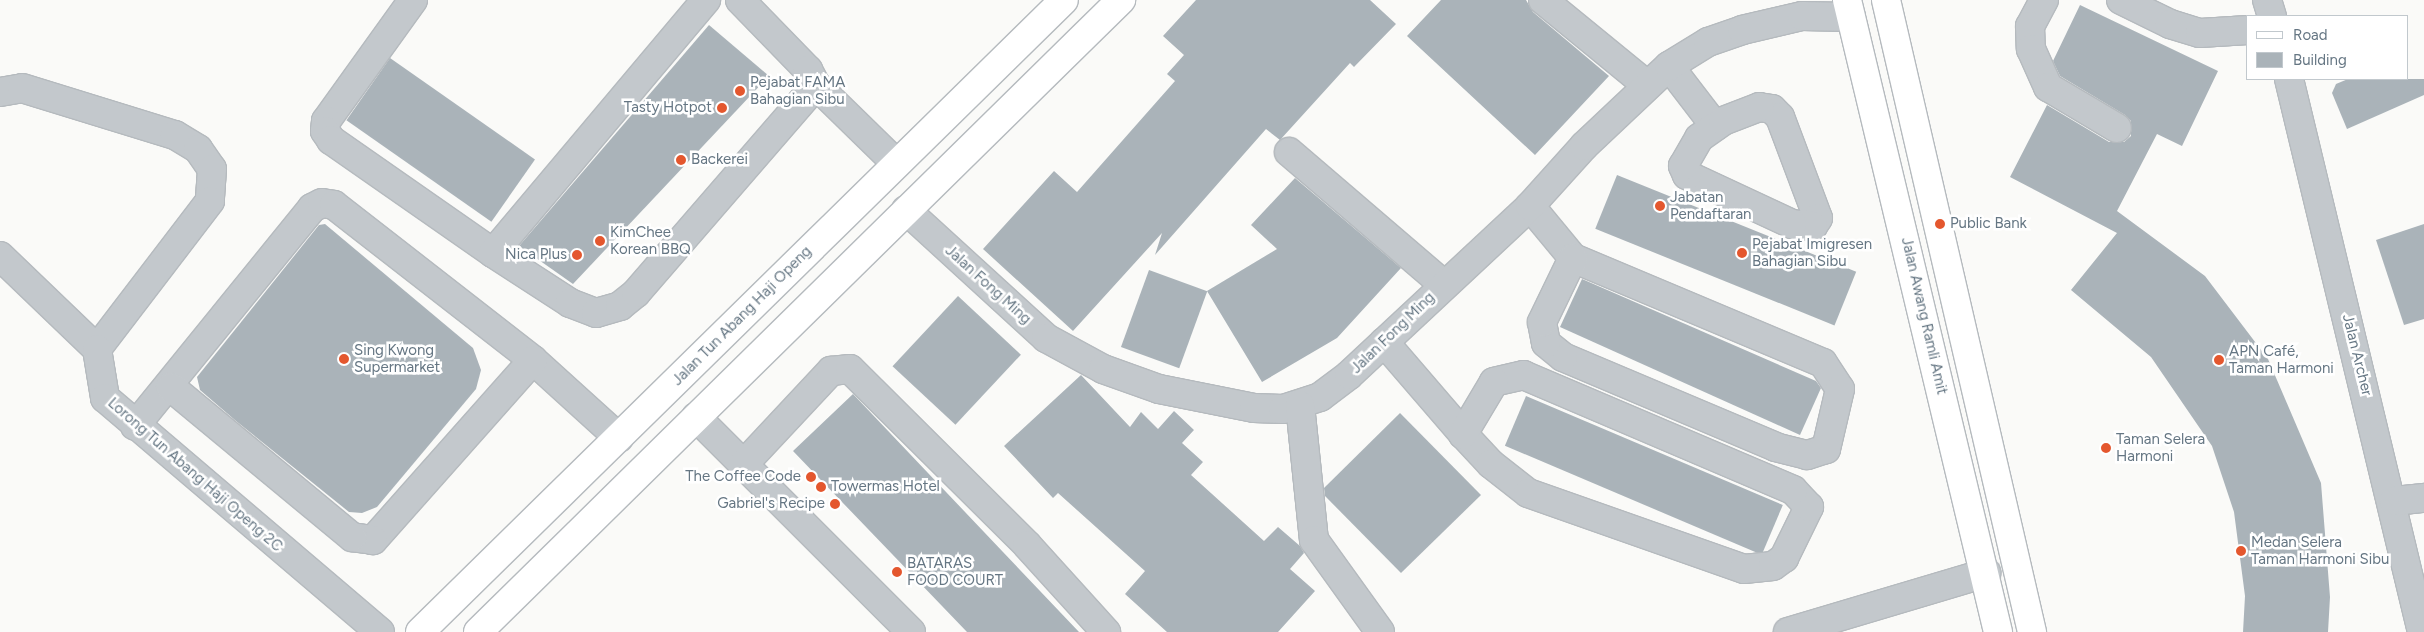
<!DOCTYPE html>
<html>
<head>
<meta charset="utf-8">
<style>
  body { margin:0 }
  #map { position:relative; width:2424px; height:632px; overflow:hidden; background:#fafaf8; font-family:Figtree,sans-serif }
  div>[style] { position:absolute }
  .building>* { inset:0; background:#aab3b9; transform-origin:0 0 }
  .roads { filter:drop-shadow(1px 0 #b5babe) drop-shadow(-1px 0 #b5babe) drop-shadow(0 1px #b5babe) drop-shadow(0 -1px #b5babe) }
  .minor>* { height:28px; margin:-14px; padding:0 14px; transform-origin:14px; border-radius:14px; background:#c3c8cc }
  .major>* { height:28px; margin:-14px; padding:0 14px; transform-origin:14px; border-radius:14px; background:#fff }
  .dots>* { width:14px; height:14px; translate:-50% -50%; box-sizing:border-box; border:2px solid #fff; border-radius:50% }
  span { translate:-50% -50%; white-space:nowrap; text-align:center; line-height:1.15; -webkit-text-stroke:5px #fff; paint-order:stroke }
  .poi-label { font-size:15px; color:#657683 }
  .left { translate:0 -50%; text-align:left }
  .right { translate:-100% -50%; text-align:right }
  .street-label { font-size:15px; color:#657683 }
  .legend { position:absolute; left:2246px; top:15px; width:162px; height:65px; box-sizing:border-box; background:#fff; border:1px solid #c1c8cd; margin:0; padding:6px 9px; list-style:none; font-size:15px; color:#657683 }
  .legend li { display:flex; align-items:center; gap:10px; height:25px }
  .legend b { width:25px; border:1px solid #c1c8cd }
</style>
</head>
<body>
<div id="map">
  <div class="building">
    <div style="clip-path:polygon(1196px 0,1370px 0,1396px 24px,1354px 67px,1350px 63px,1280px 140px,1266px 129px,1155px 255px,1162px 233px,1073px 331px,983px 249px,1054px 171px,1077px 192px,1175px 81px,1167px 74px,1184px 55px,1163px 36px)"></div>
    <div style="clip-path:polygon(1441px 0,1526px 0,1533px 12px,1609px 76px,1535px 155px,1407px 36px)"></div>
    <div style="clip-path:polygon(2080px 5px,2218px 71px,2182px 146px,2157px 134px,2117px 211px,2205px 276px,2268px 359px,2321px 483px,2330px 597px,2328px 632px,2243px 632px,2245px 596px,2234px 512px,2212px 446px,2151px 357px,2071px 290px,2117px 233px,2010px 177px,2047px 105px,2109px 142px,2124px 142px,2131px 136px,2131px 121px,2125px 115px,2060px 76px,2053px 61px)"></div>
    <div style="clip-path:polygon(709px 25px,769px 76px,573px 284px,519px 246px)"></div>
    <div style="left:390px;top:58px;width:177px;height:76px;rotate:35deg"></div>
    <div style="clip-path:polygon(2348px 79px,2424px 79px,2424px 95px,2347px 129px,2332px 93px,2336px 84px)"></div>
    <div style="left:1617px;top:175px;width:258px;height:58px;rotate:22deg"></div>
    <div style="clip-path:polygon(1295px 178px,1401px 268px,1337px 338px,1262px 382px,1207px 291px,1277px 249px,1251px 225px)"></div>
    <div style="clip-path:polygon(325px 224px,473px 348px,481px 370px,476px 389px,377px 507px,362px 513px,349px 512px,236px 421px,200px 390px,197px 377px,319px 225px)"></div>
    <div style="clip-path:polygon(2424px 224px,2424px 319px,2404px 325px,2376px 240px)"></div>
    <div style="left:1149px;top:270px;width:62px;height:82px;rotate:20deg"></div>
    <div style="clip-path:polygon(1582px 279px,1816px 381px,1821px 388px,1800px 435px,1560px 327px)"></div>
    <div style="left:958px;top:296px;width:86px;height:96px;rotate:43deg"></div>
    <div style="clip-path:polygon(1081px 375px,1130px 427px,1141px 412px,1158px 429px,1174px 411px,1194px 430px,1182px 443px,1203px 462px,1191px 475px,1264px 541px,1278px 527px,1300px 546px,1304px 553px,1290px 569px,1315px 591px,1278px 632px,1167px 632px,1125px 594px,1145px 571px,1058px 493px,1053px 498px,1004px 446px)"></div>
    <div style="clip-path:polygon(853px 394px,1003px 552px,1079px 632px,967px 632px,793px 451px)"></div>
    <div style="left:1526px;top:396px;width:279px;height:54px;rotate:23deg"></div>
    <div style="clip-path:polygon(1400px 413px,1481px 495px,1401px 573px,1325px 496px,1324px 488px)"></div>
  </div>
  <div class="roads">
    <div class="minor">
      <div style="left:413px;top:0;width:149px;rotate:125.7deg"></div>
      <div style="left:326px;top:121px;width:10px;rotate:96deg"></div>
      <div style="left:325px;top:131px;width:11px;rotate:56deg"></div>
      <div style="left:331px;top:140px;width:198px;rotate:34.9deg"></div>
      <div style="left:493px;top:253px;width:92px;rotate:33deg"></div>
      <div style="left:570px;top:303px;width:28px;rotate:21deg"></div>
      <div style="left:596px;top:313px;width:25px;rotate:-16deg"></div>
      <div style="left:620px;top:306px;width:21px;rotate:-39deg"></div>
      <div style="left:636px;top:293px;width:275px;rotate:-49.1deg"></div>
      <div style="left:740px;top:0;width:98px;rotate:45.8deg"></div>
      <div style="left:808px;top:70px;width:17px;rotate:62deg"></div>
      <div style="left:816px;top:85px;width:112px;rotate:44.3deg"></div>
      <div style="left:1543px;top:0;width:134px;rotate:39.3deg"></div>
      <div style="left:2044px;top:0;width:30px;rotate:118deg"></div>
      <div style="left:2030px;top:26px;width:23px;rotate:88deg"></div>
      <div style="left:2031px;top:49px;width:42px;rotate:65.9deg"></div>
      <div style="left:2048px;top:87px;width:80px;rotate:30.7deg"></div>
      <div style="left:2121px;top:0;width:55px;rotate:26.1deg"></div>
      <div style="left:2170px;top:24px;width:31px;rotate:17deg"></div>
      <div style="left:2200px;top:33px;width:48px;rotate:-3.6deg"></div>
      <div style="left:2267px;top:0;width:17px;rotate:73deg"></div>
      <div style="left:1669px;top:66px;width:76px;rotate:52.5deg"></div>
      <div style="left:2289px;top:79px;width:569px;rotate:76.48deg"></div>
      <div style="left:0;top:92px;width:22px;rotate:-10deg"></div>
      <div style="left:22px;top:88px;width:160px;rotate:17.1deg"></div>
      <div style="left:175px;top:135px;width:27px;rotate:31deg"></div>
      <div style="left:198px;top:149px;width:24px;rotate:55deg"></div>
      <div style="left:212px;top:169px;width:32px;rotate:94deg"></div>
      <div style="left:210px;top:201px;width:186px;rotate:127.4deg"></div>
      <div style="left:1759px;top:107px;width:13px;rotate:9deg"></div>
      <div style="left:1772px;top:109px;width:11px;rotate:45deg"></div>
      <div style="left:1780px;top:117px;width:108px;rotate:69.4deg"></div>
      <div style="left:1818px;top:218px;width:9px;rotate:122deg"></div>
      <div style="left:1813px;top:226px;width:21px;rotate:-175deg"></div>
      <div style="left:1792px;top:224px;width:116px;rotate:-155deg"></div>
      <div style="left:1687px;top:175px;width:10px;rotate:-114deg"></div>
      <div style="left:1683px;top:166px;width:32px;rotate:-60deg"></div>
      <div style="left:1699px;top:138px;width:29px;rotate:-35deg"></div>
      <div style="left:1723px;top:121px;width:39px;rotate:-21deg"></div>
      <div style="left:1289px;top:152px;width:204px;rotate:40.6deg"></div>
      <div style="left:1530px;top:206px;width:67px;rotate:50.4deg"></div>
      <div style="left:1573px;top:258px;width:271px;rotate:22.8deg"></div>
      <div style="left:1823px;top:363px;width:31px;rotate:57deg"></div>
      <div style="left:1840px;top:389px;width:62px;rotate:103.1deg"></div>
      <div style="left:1826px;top:449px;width:20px;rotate:162deg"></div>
      <div style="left:1807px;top:455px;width:32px;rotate:-166deg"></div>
      <div style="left:1776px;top:447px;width:231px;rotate:-157.1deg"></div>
      <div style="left:1563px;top:357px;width:22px;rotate:-141deg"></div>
      <div style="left:1546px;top:343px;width:21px;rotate:-101deg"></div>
      <div style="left:1542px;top:322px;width:71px;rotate:-64.2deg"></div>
      <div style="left:906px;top:210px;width:190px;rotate:42.4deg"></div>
      <div style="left:1046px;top:338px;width:65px;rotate:28.5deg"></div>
      <div style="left:1103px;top:369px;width:59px;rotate:19.7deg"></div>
      <div style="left:1159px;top:389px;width:97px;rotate:11.3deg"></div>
      <div style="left:1254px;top:408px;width:29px;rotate:2deg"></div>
      <div style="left:1283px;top:409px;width:39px;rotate:-18deg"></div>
      <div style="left:1320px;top:397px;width:36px;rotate:-37deg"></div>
      <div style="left:1349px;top:375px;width:248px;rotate:-43deg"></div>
      <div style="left:1530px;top:206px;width:81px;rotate:-48deg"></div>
      <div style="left:1584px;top:146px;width:117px;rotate:-43.3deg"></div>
      <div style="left:1669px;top:66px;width:46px;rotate:-31.6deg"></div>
      <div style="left:1708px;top:42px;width:36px;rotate:-19deg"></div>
      <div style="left:1742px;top:30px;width:62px;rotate:-13.1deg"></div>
      <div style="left:1802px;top:16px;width:49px;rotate:1.2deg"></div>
      <div style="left:493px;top:253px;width:331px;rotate:-49.9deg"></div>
      <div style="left:0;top:256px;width:134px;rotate:43.8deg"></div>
      <div style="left:97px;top:349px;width:50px;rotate:80.7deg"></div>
      <div style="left:105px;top:398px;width:361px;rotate:40.4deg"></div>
      <div style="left:1384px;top:342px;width:121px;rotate:49.3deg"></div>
      <div style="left:1463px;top:434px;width:41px;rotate:47deg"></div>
      <div style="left:1491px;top:464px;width:47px;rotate:38.1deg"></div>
      <div style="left:1528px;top:493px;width:229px;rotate:19.4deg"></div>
      <div style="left:1744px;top:569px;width:29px;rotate:-6deg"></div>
      <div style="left:1773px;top:566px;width:14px;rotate:-36deg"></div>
      <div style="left:1784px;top:558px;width:57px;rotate:-63.9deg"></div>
      <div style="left:1809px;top:507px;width:23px;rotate:-133deg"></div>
      <div style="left:1793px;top:490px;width:293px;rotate:-156.9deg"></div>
      <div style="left:1524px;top:375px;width:31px;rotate:167deg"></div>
      <div style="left:1494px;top:382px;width:61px;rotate:120.8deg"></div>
      <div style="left:533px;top:360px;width:116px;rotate:42.2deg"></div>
      <div style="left:1300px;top:405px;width:136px;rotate:84.1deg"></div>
      <div style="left:1314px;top:540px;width:113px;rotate:54.3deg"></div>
      <div style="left:696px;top:417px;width:304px;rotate:45deg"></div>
      <div style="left:135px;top:426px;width:281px;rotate:-50.9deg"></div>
      <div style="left:312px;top:208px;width:11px;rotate:-27deg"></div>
      <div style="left:322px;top:203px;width:12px;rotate:9deg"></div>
      <div style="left:334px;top:205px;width:252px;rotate:37.9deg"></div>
      <div style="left:533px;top:360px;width:241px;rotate:131.6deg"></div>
      <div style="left:373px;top:540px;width:21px;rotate:-172deg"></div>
      <div style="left:352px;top:537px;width:235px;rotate:-140.4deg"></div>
      <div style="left:743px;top:465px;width:129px;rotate:-46.9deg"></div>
      <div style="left:831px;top:371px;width:19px;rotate:-6deg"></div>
      <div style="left:850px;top:369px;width:250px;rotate:44.8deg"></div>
      <div style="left:1027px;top:545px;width:118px;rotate:47.8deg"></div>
      <div style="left:2394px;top:501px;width:30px;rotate:-6deg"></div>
      <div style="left:1788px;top:632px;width:207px;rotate:-16.6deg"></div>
    </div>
    <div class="major">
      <div style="left:1847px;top:0;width:650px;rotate:76.56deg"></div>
      <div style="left:1886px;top:0;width:649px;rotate:76.99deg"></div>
      <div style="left:420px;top:632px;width:902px;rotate:-44.46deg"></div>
      <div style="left:478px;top:632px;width:902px;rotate:-44.51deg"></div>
    </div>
  </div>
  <div class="dots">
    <div style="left:740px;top:91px;background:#e4572e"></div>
    <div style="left:722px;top:108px;background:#e4572e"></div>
    <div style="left:681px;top:160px;background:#e4572e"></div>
    <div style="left:1660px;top:206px;background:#e4572e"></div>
    <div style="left:1940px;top:224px;background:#e4572e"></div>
    <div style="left:600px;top:241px;background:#e4572e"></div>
    <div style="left:1742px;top:253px;background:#e4572e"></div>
    <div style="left:577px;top:255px;background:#e4572e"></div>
    <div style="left:344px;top:359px;background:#e4572e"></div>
    <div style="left:2219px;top:360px;background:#e4572e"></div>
    <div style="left:2106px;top:448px;background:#e4572e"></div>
    <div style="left:811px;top:477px;background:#e4572e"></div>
    <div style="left:821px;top:487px;background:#e4572e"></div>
    <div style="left:835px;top:504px;background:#e4572e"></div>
    <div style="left:2241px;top:551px;background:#e4572e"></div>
    <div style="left:897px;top:572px;background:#e4572e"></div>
  </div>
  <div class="poi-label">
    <span class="left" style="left:750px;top:91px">Pejabat FAMA<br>Bahagian Sibu</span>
    <span class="right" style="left:712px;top:108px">Tasty Hotpot</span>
    <span class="left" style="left:691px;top:160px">Backerei</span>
    <span class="left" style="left:1670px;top:206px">Jabatan<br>Pendaftaran</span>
    <span class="left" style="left:1950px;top:224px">Public Bank</span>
    <span class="left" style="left:610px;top:241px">KimChee<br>Korean BBQ</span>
    <span class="left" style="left:1752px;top:253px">Pejabat Imigresen<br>Bahagian Sibu</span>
    <span class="right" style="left:567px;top:255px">Nica Plus</span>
    <span class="left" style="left:354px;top:359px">Sing Kwong<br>Supermarket</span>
    <span class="left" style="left:2229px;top:360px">APN Café,<br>Taman Harmoni</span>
    <span class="left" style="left:2116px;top:448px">Taman Selera<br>Harmoni</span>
    <span class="right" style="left:801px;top:477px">The Coffee Code</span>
    <span class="left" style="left:831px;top:487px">Towermas Hotel</span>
    <span class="right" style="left:825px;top:504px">Gabriel's Recipe</span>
    <span class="left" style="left:2251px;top:551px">Medan Selera<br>Taman Harmoni Sibu</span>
    <span class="left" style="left:907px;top:572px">BATARAS<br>FOOD COURT</span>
  </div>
  <div class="street-label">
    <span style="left:988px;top:285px;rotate:42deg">Jalan Fong Ming</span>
    <span style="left:742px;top:316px;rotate:-45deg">Jalan Tun Abang Haji Openg</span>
    <span style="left:1924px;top:316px;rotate:77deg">Jalan Awang Ramli Amit</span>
    <span style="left:1393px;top:333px;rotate:-44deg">Jalan Fong Ming</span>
    <span style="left:2357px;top:355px;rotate:76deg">Jalan Archer</span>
    <span style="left:195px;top:475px;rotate:41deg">Lorong Tun Abang Haji Openg 2C</span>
  </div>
  <ul class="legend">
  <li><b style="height:6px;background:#fff"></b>Road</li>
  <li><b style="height:14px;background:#aab3b9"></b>Building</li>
  </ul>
</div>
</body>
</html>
